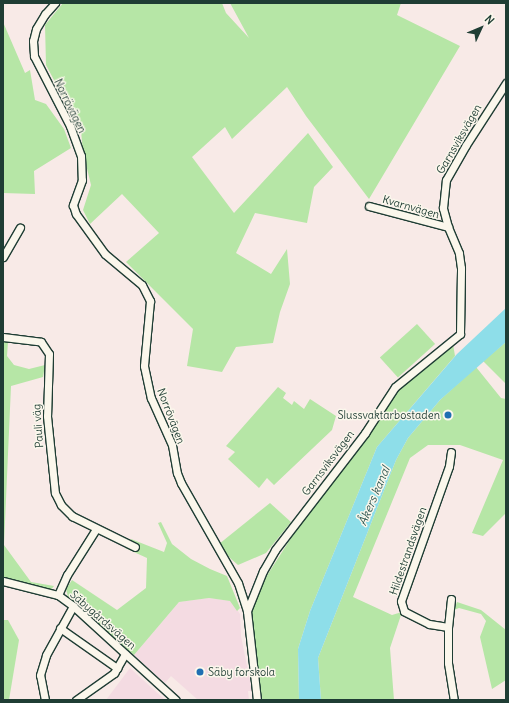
<!DOCTYPE html>
<html>
<head>
<meta charset="utf-8">
<style>
  body { margin:0 }
  #map { position:relative; width:509px; height:703px; overflow:hidden; background:#f8eae7; font-family:Delius,sans-serif }
  div>[style] { position:absolute }
  .built>* { inset:0; background:#f4dbe2 }
  .green>* { inset:0; background:#b6e6a6; transform-origin:0 0 }
  .water>* { inset:0; background:#8edee9 }
  .roads { filter:drop-shadow(1px 0 #1f3d34) drop-shadow(-1px 0 #1f3d34) drop-shadow(0 1px #1f3d34) drop-shadow(0 -1px #1f3d34) }
  .minor>* { height:7px; margin:-3.5px; padding:0 3.5px; transform-origin:3.5px; border-radius:3.5px; background:#fbf7ec }
  .dots>* { width:11px; height:11px; translate:-50% -50%; box-sizing:border-box; border:2px solid #fbf7ec; border-radius:50% }
  span { translate:-50% -50%; white-space:nowrap; text-align:center; line-height:1.15; -webkit-text-stroke:3px #fbf7ec; paint-order:stroke }
  .street-label { font-size:11px; color:#1f3d34 }
  .poi-label { font-size:11px; color:#1f3d34 }
  .right { translate:-100% -50%; text-align:right }
  .left { translate:0 -50%; text-align:left }
  .water-label { font-size:12px; color:#355d58; font-style:italic }
  .frame { position:absolute; inset:0; border:4px solid #1f3d34; pointer-events:none }
  .north { position:absolute; left:461px; top:8px; width:40px; height:40px; -webkit-text-stroke:3px #fbf7ec; paint-order:stroke; rotate:46deg; font-size:11px; font-weight:700; line-height:16px; text-align:center; color:#1f3d34 }
  .north::after { content:''; display:block; margin:auto; width:14px; height:18px; background:#1f3d34; clip-path:polygon(50% 0,100% 100%,50% 72%,0 100%) }
</style>
</head>
<body>
<div id="map">
  <div class="built">
    <div style="clip-path:polygon(209px 598px,231px 601px,240px 614px,241px 636px,252px 691px,248px 691px,249px 700px,198px 700px,171px 676px,165px 683px,134px 655px,179px 602px)"></div>
    <div style="clip-path:polygon(130px 668px,165px 700px,106px 700px)"></div>
  </div>
  <div class="green">
    <div style="clip-path:polygon(63px 3px,222px 3px,226px 13px,249px 38px,230px 3px,401px 3px,397px 15px,460px 46px,369px 199px,306px 116px,287px 87px,232px 139px,225px 127px,192px 157px,234px 213px,308px 133px,333px 167px,314px 187px,307px 223px,255px 213px,236px 253px,271px 274px,287px 249px,290px 284px,280px 312px,273px 343px,236px 347px,222px 372px,187px 366px,193px 329px,126px 262px,159px 233px,122px 194px,90px 224px,83px 210px,91px 185px,83px 152px,81px 131px,46px 65px,45px 25px)"></div>
    <div style="clip-path:polygon(3px 22px,25px 73px,30px 70px,35px 100px,46px 104px,64px 129px,71px 148px,34px 171px,35px 194px,3px 193px)"></div>
    <div style="left:417px;top:324px;width:27px;height:50px;rotate:48deg"></div>
    <div style="clip-path:polygon(3px 340px,8px 342px,7px 356px,14px 365px,29px 369px,45px 365px,43px 377px,11px 386px,4px 545px,31px 582px,54px 586px,50px 591px,3px 578px)"></div>
    <div style="clip-path:polygon(506px 342px,506px 384px,483px 361px)"></div>
    <div style="clip-path:polygon(453px 344px,455px 356px,377px 447px,310px 611px,298px 649px,299px 700px,261px 700px,251px 611px,259px 588px,291px 538px,400px 388px,426px 364px)"></div>
    <div style="clip-path:polygon(476px 367px,501px 398px,506px 399px,506px 513px,483px 536px,472px 533px,503px 460px,460px 445px,428px 445px,410px 458px,353px 597px,392px 615px,402px 612px,390px 648px,394px 700px,321px 700px,318px 658px,396px 460px,408px 438px,440px 400px)"></div>
    <div style="clip-path:polygon(278px 387px,286px 393px,283px 398px,292px 405px,294px 401px,304px 409px,310px 399px,336px 416px,332px 430px,274px 485px,267px 478px,259px 488px,228px 459px,235px 452px,226px 446px)"></div>
    <div style="clip-path:polygon(270px 503px,291px 522px,266px 553px,238px 565px,230px 558px,219px 544px)"></div>
    <div style="clip-path:polygon(161px 522px,172px 544px,191px 559px,210px 569px,227px 576px,240px 608px,237px 611px,230px 601px,209px 598px,179px 602px,134px 655px,68px 597px,66px 589px,72px 580px,117px 610px,146px 588px,147px 558px,125px 548px,131px 539px,164px 552px,167px 543px,158px 523px)"></div>
    <div style="clip-path:polygon(457px 602px,481px 610px,506px 630px,506px 680px,492px 689px,480px 637px,486px 621px,481px 614px,459px 608px,454px 610px)"></div>
    <div style="clip-path:polygon(3px 620px,8px 620px,19px 640px,9px 700px,3px 700px)"></div>
  </div>
  <div class="water">
    <div style="clip-path:polygon(506px 308px,506px 342px,440px 400px,408px 438px,396px 460px,318px 658px,321px 700px,299px 700px,298px 649px,310px 611px,377px 447px,457px 354px)"></div>
  </div>
  <div class="roads">
    <div class="minor">
      <div style="left:55px;top:3px;width:15px;rotate:132deg"></div>
      <div style="left:45px;top:14px;width:17px;rotate:121deg"></div>
      <div style="left:36px;top:29px;width:12px;rotate:104deg"></div>
      <div style="left:33px;top:41px;width:15px;rotate:86deg"></div>
      <div style="left:34px;top:56px;width:79px;rotate:62.8deg"></div>
      <div style="left:70px;top:126px;width:32px;rotate:70deg"></div>
      <div style="left:81px;top:156px;width:24px;rotate:88deg"></div>
      <div style="left:82px;top:180px;width:27px;rotate:110deg"></div>
      <div style="left:73px;top:205px;width:9px;rotate:72deg"></div>
      <div style="left:76px;top:214px;width:49px;rotate:54.1deg"></div>
      <div style="left:105px;top:254px;width:48px;rotate:40deg"></div>
      <div style="left:142px;top:285px;width:18px;rotate:63deg"></div>
      <div style="left:150px;top:301px;width:65px;rotate:95.3deg"></div>
      <div style="left:144px;top:366px;width:33px;rotate:78deg"></div>
      <div style="left:151px;top:398px;width:51px;rotate:65.9deg"></div>
      <div style="left:172px;top:445px;width:28px;rotate:80deg"></div>
      <div style="left:177px;top:473px;width:11px;rotate:68deg"></div>
      <div style="left:181px;top:483px;width:115px;rotate:60.3deg"></div>
      <div style="left:238px;top:583px;width:29px;rotate:72deg"></div>
      <div style="left:247px;top:611px;width:90px;rotate:83.6deg"></div>
      <div style="left:369px;top:206px;width:82px;rotate:14.9deg"></div>
      <div style="left:3px;top:257px;width:34px;rotate:-60deg"></div>
      <div style="left:3px;top:337px;width:38px;rotate:7deg"></div>
      <div style="left:41px;top:342px;width:14px;rotate:56deg"></div>
      <div style="left:49px;top:354px;width:62px;rotate:91.8deg"></div>
      <div style="left:47px;top:416px;width:77px;rotate:84.1deg"></div>
      <div style="left:55px;top:493px;width:13px;rotate:63deg"></div>
      <div style="left:61px;top:505px;width:16px;rotate:45deg"></div>
      <div style="left:72px;top:516px;width:70px;rotate:26.2deg"></div>
      <div style="left:3px;top:581px;width:57px;rotate:14.3deg"></div>
      <div style="left:58px;top:595px;width:19px;rotate:36deg"></div>
      <div style="left:73px;top:606px;width:139px;rotate:42.4deg"></div>
      <div style="left:58px;top:595px;width:22px;rotate:-66deg"></div>
      <div style="left:67px;top:575px;width:54px;rotate:-57.8deg"></div>
      <div style="left:451px;top:599px;width:28px;rotate:96deg"></div>
      <div style="left:448px;top:627px;width:36px;rotate:90deg"></div>
      <div style="left:448px;top:663px;width:37px;rotate:81deg"></div>
      <div style="left:247px;top:611px;width:43px;rotate:-68.2deg"></div>
      <div style="left:263px;top:571px;width:24px;rotate:-60deg"></div>
      <div style="left:275px;top:550px;width:148px;rotate:-52.4deg"></div>
      <div style="left:365px;top:433px;width:55px;rotate:-56.9deg"></div>
      <div style="left:395px;top:387px;width:84px;rotate:-39.2deg"></div>
      <div style="left:460px;top:334px;width:66px;rotate:-89.1deg"></div>
      <div style="left:461px;top:268px;width:15px;rotate:-98deg"></div>
      <div style="left:459px;top:253px;width:28px;rotate:-113deg"></div>
      <div style="left:448px;top:227px;width:20px;rotate:-105deg"></div>
      <div style="left:443px;top:208px;width:28px;rotate:-84deg"></div>
      <div style="left:446px;top:180px;width:40px;rotate:-60.3deg"></div>
      <div style="left:466px;top:145px;width:74px;rotate:-57.2deg"></div>
      <div style="left:448px;top:627px;width:19px;rotate:-171deg"></div>
      <div style="left:429px;top:624px;width:28px;rotate:-153deg"></div>
      <div style="left:404px;top:611px;width:10px;rotate:-107deg"></div>
      <div style="left:401px;top:601px;width:143px;rotate:-70.4deg"></div>
      <div style="left:449px;top:466px;width:14px;rotate:-82deg"></div>
      <div style="left:60px;top:628px;width:70px;rotate:35.1deg"></div>
      <div style="left:45px;top:700px;width:25px;rotate:-101deg"></div>
      <div style="left:40px;top:675px;width:21px;rotate:-73deg"></div>
      <div style="left:46px;top:655px;width:56px;rotate:-61.1deg"></div>
      <div style="left:76px;top:700px;width:47px;rotate:-35.4deg"></div>
      <div style="left:114px;top:673px;width:22px;rotate:-60deg"></div>
    </div>
  </div>
  <div class="dots">
    <div style="left:448px;top:415px;background:#1f6fb2"></div>
    <div style="left:200px;top:672px;background:#1f6fb2"></div>
  </div>
  <div class="street-label">
    <span style="left:70px;top:106px;rotate:64deg">Norrövägen</span>
    <span style="left:459px;top:139px;rotate:-60deg">Garnsviksvägen</span>
    <span style="left:411px;top:207px;rotate:16deg">Kvarnvägen</span>
    <span style="left:171px;top:416px;rotate:69deg">Norrövägen</span>
    <span style="left:38px;top:426px;rotate:-94deg">Pauli väg</span>
    <span style="left:328px;top:463px;rotate:-53deg">Garnsviksvägen</span>
    <span style="left:408px;top:551px;rotate:-71deg">Hildestrandsvägen</span>
    <span style="left:103px;top:620px;rotate:41deg">Säbygårdsvägen</span>
  </div>
  <div class="poi-label">
    <span class="right" style="left:440px;top:415px">Slussvaktarbostaden</span>
    <span class="left" style="left:208px;top:672px">Säby forskola</span>
  </div>
  <div class="water-label">
    <span style="left:374px;top:496px;rotate:-67deg">Åkers kanal</span>
  </div>
  <div class="frame"></div>
  <div class="north">N</div>
</div>
</body>
</html>
